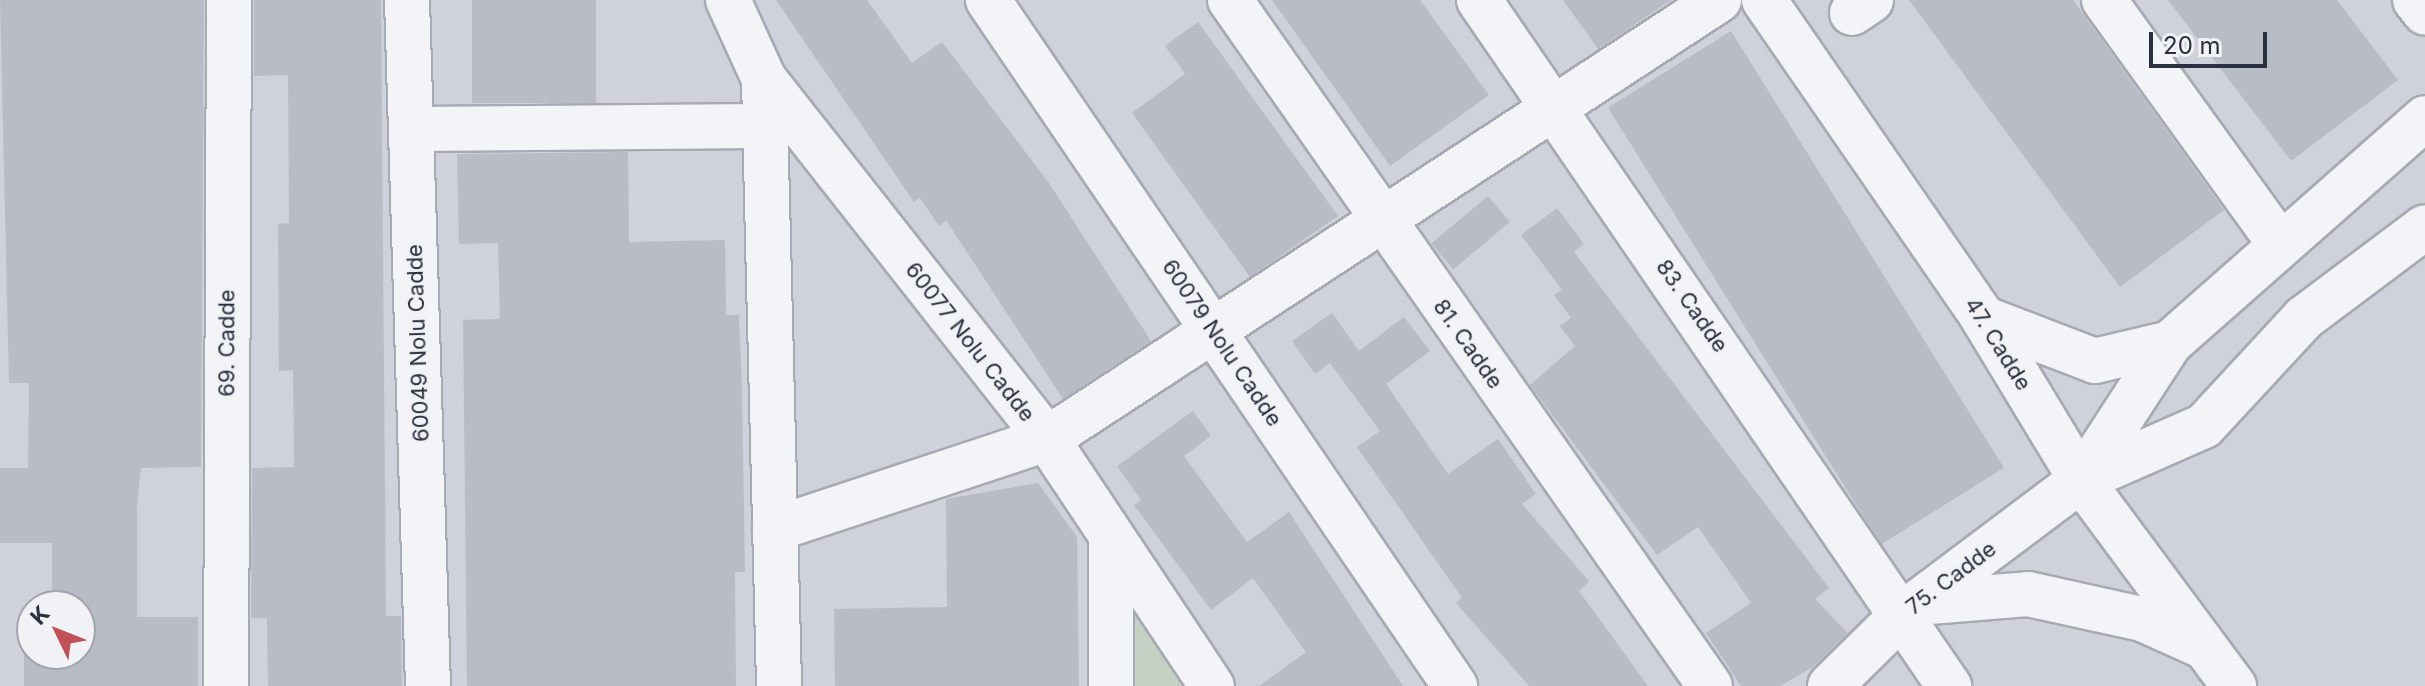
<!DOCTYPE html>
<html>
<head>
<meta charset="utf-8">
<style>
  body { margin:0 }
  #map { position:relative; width:2425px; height:686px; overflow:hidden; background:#e0e3e8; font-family:Inter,sans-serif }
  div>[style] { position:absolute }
  .built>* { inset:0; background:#cfd2da }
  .green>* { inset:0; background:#c5d1c2 }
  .building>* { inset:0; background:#b8bcc4; transform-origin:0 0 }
  .roads { filter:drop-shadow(2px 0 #a6aab2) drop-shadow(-2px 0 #a6aab2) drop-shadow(0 2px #a6aab2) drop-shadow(0 -2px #a6aab2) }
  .minor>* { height:44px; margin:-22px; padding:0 22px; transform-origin:22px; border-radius:22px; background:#f3f4f7 }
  span { translate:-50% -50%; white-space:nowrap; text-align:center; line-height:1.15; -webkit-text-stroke:6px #f0f2f6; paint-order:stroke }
  .street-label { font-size:22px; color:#2a303e }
  .north { position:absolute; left:16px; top:590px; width:80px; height:80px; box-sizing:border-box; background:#f0f2f6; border:2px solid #a1a4ac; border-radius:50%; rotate:313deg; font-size:22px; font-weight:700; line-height:32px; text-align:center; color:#2a303e }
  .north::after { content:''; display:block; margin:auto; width:28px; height:36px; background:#c25059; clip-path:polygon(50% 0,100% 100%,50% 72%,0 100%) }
  .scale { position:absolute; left:2149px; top:32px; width:118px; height:36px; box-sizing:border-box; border:4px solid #2a303e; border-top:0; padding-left:10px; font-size:24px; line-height:28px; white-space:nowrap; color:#2a303e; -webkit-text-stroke:6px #f0f2f6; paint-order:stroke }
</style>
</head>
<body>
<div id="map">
  <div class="built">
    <div style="clip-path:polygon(evenodd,0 0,2425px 0,2425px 686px,0 686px,0 0,32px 606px,80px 606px,80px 654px,32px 654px,32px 606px)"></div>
  </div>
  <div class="green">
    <div style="clip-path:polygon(1124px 589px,1188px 686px,1126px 686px)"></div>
  </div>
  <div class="building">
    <div style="clip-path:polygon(0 0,204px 0,201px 467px,141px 468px,137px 507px,137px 617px,198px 617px,198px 686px,24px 686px,24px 617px,32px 617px,32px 654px,80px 654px,80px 606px,52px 606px,52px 543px,0 543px,0 468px,28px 468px,29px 383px,9px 383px)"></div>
    <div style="clip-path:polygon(254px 0,381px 0,386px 616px,401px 616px,402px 686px,268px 686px,267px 618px,251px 618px,252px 468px,294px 467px,293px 370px,279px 371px,278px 224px,289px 223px,288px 75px,254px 76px)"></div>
    <div style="left:472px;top:0;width:124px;height:103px"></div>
    <div style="clip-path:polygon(776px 0,867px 0,912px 63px,942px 42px,1049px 183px,1151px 341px,1063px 399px,946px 220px,939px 226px,920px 198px,914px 202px)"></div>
    <div style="clip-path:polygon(1272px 0,1420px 0,1489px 95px,1390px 166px)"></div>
    <div style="clip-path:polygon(1563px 0,1671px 0,1598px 49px)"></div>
    <div style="clip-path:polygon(1909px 0,2073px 0,2224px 210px,2120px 287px)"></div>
    <div style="clip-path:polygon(2168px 0,2337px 0,2398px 80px,2291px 161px)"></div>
    <div style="clip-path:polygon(1198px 22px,1338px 216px,1250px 277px,1132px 113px,1185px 74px,1165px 46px)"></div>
    <div style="left:1731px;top:31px;width:515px;height:145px;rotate:58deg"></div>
    <div style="clip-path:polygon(628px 152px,629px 242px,725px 240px,726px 315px,739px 315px,742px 390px,745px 572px,735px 572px,736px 686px,467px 686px,463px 320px,500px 319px,498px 243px,459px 244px,457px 154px)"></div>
    <div style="left:1488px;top:196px;width:34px;height:74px;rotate:50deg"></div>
    <div style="clip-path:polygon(1557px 208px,1584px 244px,1574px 252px,1829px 588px,1815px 599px,1848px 633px,1813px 667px,1780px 686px,1741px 686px,1706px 633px,1751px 603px,1698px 527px,1657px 555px,1530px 385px,1575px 346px,1560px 326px,1571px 318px,1554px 295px,1562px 290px,1521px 235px)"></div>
    <div style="clip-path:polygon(1332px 313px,1359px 351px,1404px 317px,1430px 351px,1386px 384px,1448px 474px,1498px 439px,1536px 494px,1522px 504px,1589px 581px,1579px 591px,1648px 686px,1529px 686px,1456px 603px,1462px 598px,1357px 447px,1380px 431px,1330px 363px,1315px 374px,1292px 341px)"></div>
    <div style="clip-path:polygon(1193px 411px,1211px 436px,1184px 456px,1247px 542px,1289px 512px,1403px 686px,1259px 686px,1306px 652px,1253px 578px,1211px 610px,1134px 505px,1141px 500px,1117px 466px)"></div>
    <div style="clip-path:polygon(1038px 483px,1077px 537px,1079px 686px,835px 686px,834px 609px,947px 607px,946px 499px)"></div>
  </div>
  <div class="roads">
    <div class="minor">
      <div style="left:407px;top:0;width:686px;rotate:88.25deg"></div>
      <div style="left:728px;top:0;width:87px;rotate:65.5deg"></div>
      <div style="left:764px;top:79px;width:458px;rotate:51.8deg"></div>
      <div style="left:1047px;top:439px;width:297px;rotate:56.3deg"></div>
      <div style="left:988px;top:0;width:830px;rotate:55.75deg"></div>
      <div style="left:1230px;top:0;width:837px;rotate:55.02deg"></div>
      <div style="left:1479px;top:0;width:832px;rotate:55.58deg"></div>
      <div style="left:1764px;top:0;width:386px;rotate:55.4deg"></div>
      <div style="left:1983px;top:318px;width:189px;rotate:58.8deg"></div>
      <div style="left:2081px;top:480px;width:257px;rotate:53.4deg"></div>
      <div style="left:2104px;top:0;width:299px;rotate:54.2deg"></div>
      <div style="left:2415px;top:0;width:16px;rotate:52deg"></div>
      <div style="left:1852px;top:13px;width:23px;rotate:-34deg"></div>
      <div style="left:764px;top:79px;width:607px;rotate:88.58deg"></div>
      <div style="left:411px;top:129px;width:354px;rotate:-0.5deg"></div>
      <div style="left:1983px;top:318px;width:120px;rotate:21deg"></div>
      <div style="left:2095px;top:361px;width:77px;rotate:-13.5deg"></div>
      <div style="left:2081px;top:480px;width:163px;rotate:-57deg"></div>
      <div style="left:2170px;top:343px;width:340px;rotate:-41.4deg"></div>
      <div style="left:775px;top:529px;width:287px;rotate:-18.3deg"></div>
      <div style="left:1047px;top:439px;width:803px;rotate:-33.16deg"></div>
      <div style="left:1111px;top:542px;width:144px;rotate:90deg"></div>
      <div style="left:1917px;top:603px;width:111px;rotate:-4.6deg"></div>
      <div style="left:2028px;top:594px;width:117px;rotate:12.4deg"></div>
      <div style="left:2142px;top:619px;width:66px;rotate:24.2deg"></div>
      <div style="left:226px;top:686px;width:686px;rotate:-89.75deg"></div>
      <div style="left:1830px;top:686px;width:105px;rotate:-44.6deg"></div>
      <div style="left:1905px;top:612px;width:220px;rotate:-36.9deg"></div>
      <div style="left:2081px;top:480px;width:134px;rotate:-23.7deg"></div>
      <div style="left:2204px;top:426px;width:147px;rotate:-47.2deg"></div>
      <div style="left:2304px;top:318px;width:151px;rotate:-36.9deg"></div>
    </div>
  </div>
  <div class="street-label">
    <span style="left:1692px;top:306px;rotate:55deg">83. Cadde</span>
    <span style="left:970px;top:342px;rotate:52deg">60077 Nolu Cadde</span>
    <span style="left:227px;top:343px;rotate:-90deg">69. Cadde</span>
    <span style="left:418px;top:343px;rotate:-92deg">60049 Nolu Cadde</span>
    <span style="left:1222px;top:343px;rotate:56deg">60079 Nolu Cadde</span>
    <span style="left:1468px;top:344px;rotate:55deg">81. Cadde</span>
    <span style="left:1998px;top:344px;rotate:58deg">47. Cadde</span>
    <span style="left:1951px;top:578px;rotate:-37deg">75. Cadde</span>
  </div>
  <div class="north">K</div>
  <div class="scale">20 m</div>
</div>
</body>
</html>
